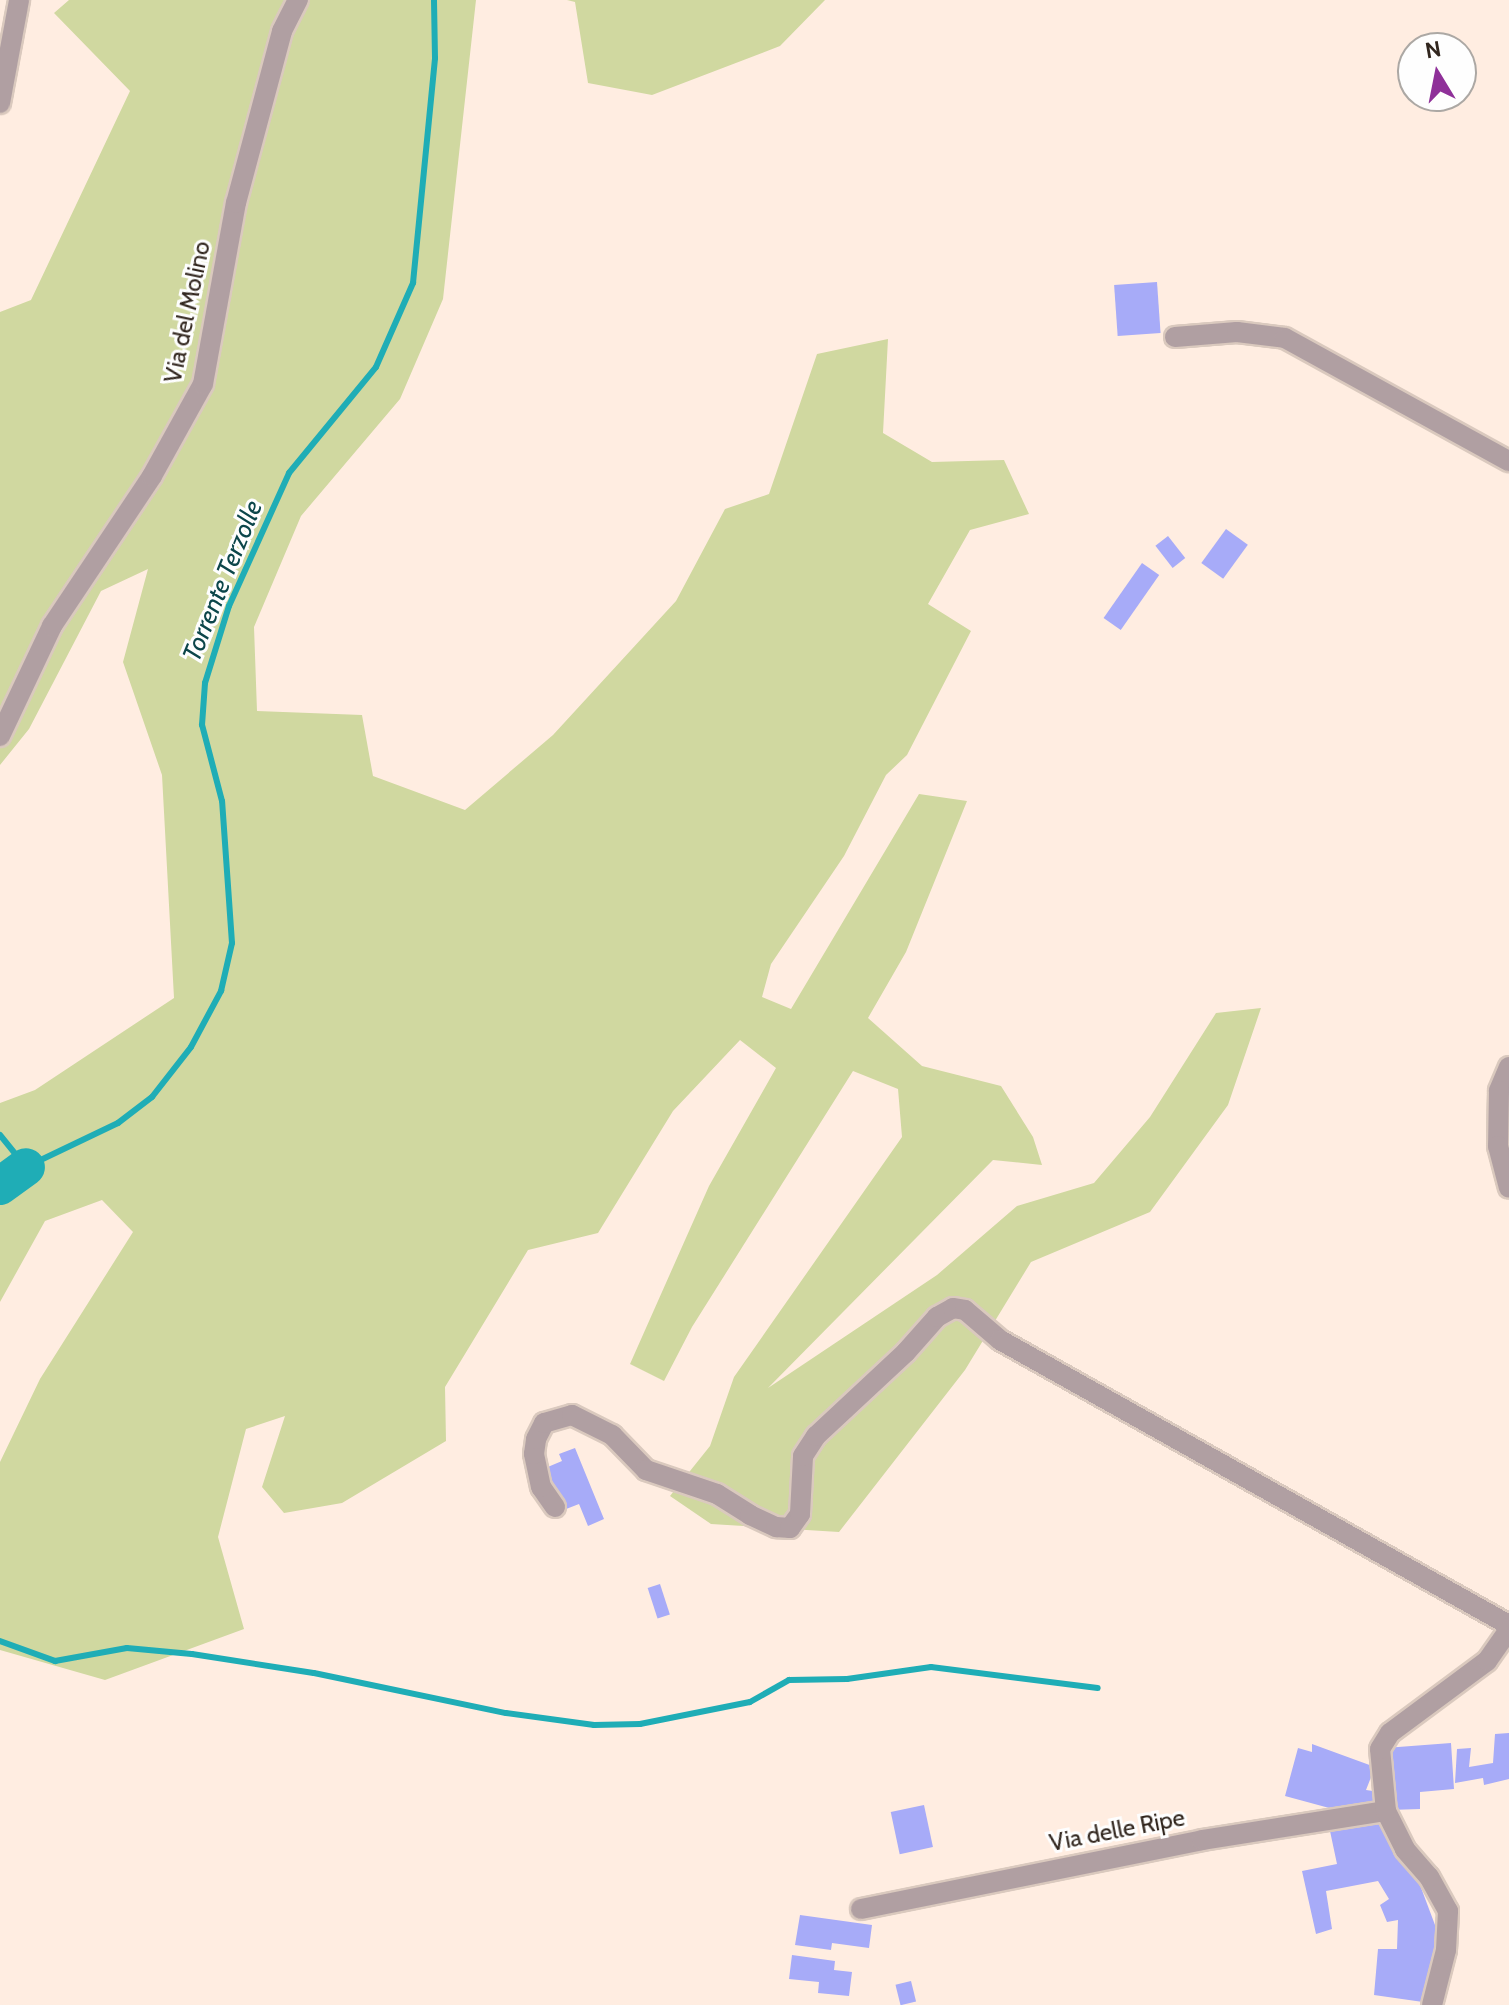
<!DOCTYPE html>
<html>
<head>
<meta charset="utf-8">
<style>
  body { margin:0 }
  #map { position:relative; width:1509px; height:2005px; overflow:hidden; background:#ffede1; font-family:Cabin,sans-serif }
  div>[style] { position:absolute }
  .green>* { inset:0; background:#d0d8a0 }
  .stream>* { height:6px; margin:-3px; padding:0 3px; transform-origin:3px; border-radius:3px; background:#1fadb6 }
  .river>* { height:38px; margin:-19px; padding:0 19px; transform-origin:19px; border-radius:19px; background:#1fadb6 }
  .building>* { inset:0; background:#a7abf8; transform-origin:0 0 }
  .roads { filter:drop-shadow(2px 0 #dac9be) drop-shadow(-2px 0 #dac9be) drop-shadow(0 2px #dac9be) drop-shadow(0 -2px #dac9be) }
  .minor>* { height:20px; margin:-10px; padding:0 10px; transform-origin:10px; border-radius:10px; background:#b09fa2 }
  span { translate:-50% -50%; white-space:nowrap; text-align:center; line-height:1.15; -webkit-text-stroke:6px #fefefe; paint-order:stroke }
  .street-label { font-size:24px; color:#31261e }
  .water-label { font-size:26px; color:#0c464a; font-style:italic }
  .north { position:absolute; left:1397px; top:32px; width:80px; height:80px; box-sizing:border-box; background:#fefefe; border:2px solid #aca8a4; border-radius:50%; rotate:350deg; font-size:22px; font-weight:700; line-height:32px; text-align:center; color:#31261e }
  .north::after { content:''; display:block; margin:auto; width:28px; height:36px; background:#8f3099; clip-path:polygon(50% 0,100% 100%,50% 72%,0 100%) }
</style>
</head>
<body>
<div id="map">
  <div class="green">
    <div style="clip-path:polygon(69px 0,476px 0,443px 299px,400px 399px,301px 516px,254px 627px,257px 711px,362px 715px,373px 776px,465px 810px,553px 735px,676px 601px,725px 509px,769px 494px,817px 354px,888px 339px,883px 433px,932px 462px,1004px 460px,1029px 514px,970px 530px,928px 604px,971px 631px,907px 755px,886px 775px,844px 856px,771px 964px,762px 997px,791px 1009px,919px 794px,967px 801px,906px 952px,868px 1018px,922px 1066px,1001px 1086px,1033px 1137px,1042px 1165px,993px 1160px,768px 1388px,937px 1275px,1017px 1206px,1094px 1183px,1150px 1117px,1216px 1013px,1261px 1008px,1228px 1105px,1150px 1212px,1031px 1262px,965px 1370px,839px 1532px,711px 1524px,670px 1496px,710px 1446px,734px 1377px,902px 1137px,898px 1089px,853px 1071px,692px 1327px,664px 1381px,630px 1364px,709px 1186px,776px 1068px,740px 1040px,673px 1111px,598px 1233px,528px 1250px,445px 1387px,446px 1441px,342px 1503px,284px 1513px,262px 1487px,285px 1416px,246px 1429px,218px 1537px,244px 1629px,105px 1680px,0 1650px,0 1462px,40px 1379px,133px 1232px,102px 1200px,45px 1221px,0 1302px,0 1103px,35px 1090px,174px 998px,162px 775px,123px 662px,148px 569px,101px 591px,29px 729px,0 765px,0 312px,31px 300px,130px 91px,54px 13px)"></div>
    <div style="clip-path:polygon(567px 0,825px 0,780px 46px,652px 95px,588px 83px,575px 2px)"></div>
  </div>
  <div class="stream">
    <div style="left:0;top:1135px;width:41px;rotate:50.9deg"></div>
    <div style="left:26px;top:1167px;width:102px;rotate:-25.6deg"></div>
    <div style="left:118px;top:1123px;width:43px;rotate:-37.4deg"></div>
    <div style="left:152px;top:1097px;width:63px;rotate:-52deg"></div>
    <div style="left:191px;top:1047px;width:64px;rotate:-61.8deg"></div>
    <div style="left:221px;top:991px;width:49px;rotate:-77.1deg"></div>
    <div style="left:232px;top:943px;width:142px;rotate:-94deg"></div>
    <div style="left:222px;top:801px;width:79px;rotate:-104.7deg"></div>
    <div style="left:202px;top:725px;width:42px;rotate:-85.9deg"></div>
    <div style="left:205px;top:683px;width:81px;rotate:-72.7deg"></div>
    <div style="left:229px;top:606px;width:146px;rotate:-65.7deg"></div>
    <div style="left:289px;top:473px;width:137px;rotate:-50.6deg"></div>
    <div style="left:376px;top:367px;width:92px;rotate:-66.2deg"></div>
    <div style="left:413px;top:283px;width:226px;rotate:-84.4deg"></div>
    <div style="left:435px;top:58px;width:58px;rotate:-91deg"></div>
    <div style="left:0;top:1641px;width:59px;rotate:20deg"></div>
    <div style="left:55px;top:1661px;width:73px;rotate:-10.2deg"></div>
    <div style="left:127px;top:1648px;width:65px;rotate:5.3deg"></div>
    <div style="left:192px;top:1654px;width:123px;rotate:8.9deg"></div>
    <div style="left:314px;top:1673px;width:196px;rotate:11.8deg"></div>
    <div style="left:506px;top:1713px;width:89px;rotate:7.8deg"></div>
    <div style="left:594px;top:1725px;width:46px;rotate:-1.2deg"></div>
    <div style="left:640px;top:1724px;width:112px;rotate:-11.3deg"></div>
    <div style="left:750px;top:1702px;width:45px;rotate:-29.4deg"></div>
    <div style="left:789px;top:1680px;width:58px;rotate:-1deg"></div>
    <div style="left:847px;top:1679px;width:85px;rotate:-8.1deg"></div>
    <div style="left:931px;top:1667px;width:168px;rotate:7.2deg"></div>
  </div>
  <div class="river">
    <div style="left:0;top:1186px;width:32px;rotate:-36deg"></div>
  </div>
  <div class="building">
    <div style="left:1157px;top:282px;width:51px;height:43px;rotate:86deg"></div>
    <div style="left:1226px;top:529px;width:27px;height:42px;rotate:36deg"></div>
    <div style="left:1168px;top:536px;width:28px;height:16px;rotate:52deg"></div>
    <div style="left:1142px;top:563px;width:21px;height:67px;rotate:35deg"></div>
    <div style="clip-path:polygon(575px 1448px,604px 1519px,588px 1526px,579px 1504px,561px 1511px,543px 1469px,562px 1461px,559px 1454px)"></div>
    <div style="left:660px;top:1584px;width:32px;height:13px;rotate:72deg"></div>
    <div style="clip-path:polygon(1509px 1733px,1509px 1779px,1484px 1785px,1483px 1778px,1455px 1783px,1457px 1749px,1471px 1748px,1469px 1767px,1493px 1763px,1495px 1734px)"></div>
    <div style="clip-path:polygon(1451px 1743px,1454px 1789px,1420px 1792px,1420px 1809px,1389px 1810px,1385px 1748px)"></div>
    <div style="clip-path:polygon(1312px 1744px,1375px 1767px,1366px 1790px,1373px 1791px,1377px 1809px,1356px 1805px,1344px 1812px,1285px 1796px,1298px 1748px,1312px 1752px)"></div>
    <div style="left:924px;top:1805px;width:43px;height:34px;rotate:78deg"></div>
    <div style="clip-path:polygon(1384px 1819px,1395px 1856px,1420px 1885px,1438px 1933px,1423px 2002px,1374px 1995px,1378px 1949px,1397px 1949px,1398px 1920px,1387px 1922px,1380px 1905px,1389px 1899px,1378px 1881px,1326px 1891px,1332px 1929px,1316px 1934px,1302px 1871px,1337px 1864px,1330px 1831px)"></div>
    <div style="clip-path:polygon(800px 1915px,872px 1925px,869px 1948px,832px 1943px,831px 1950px,795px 1945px)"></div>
    <div style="clip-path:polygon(792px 1955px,835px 1961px,834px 1970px,852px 1972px,849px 1996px,818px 1993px,819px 1982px,789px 1979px)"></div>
    <div style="left:911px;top:1981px;width:21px;height:16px;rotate:76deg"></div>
  </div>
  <div class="roads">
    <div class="minor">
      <div style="left:0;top:103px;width:105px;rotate:-79.5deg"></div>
      <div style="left:1175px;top:337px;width:62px;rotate:-4.6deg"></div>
      <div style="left:1237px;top:332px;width:48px;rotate:7.1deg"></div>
      <div style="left:1285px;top:338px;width:256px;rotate:28.8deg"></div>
      <div style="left:0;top:736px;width:122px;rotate:-64.7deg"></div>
      <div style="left:52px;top:626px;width:180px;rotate:-56.3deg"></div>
      <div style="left:152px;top:476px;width:105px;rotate:-61deg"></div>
      <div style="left:203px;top:384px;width:184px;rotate:-79.7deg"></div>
      <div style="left:236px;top:203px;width:178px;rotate:-75deg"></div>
      <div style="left:282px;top:31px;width:35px;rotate:-63deg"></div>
      <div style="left:1509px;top:1067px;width:26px;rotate:113deg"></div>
      <div style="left:1499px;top:1091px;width:55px;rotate:91deg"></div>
      <div style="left:1498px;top:1146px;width:43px;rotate:75.3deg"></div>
      <div style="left:555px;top:1507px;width:24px;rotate:-125deg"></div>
      <div style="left:541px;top:1487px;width:34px;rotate:-102deg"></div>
      <div style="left:534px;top:1454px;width:15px;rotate:-82deg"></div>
      <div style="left:536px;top:1439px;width:18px;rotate:-63deg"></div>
      <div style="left:544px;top:1423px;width:29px;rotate:-16deg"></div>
      <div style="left:572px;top:1415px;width:45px;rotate:26.6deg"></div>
      <div style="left:612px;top:1435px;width:49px;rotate:45.8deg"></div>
      <div style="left:646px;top:1470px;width:75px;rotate:18.7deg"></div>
      <div style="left:717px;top:1494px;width:39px;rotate:32deg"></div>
      <div style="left:750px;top:1515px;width:29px;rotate:25deg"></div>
      <div style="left:776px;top:1527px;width:14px;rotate:4deg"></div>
      <div style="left:790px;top:1528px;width:17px;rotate:-54deg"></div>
      <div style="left:800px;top:1514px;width:58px;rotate:-87deg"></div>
      <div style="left:803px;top:1456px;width:24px;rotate:-57deg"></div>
      <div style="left:816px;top:1436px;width:123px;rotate:-43deg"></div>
      <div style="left:906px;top:1352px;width:47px;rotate:-48.5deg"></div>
      <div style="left:937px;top:1317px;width:18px;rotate:-29deg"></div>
      <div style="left:953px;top:1308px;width:12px;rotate:9deg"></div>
      <div style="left:965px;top:1310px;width:46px;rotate:40.6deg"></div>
      <div style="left:1000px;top:1340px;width:583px;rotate:29.25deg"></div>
      <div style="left:861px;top:1909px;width:348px;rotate:-11.4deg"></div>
      <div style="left:1202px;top:1840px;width:186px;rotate:-9deg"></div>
      <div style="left:1432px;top:2005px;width:57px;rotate:-75.7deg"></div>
      <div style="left:1446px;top:1950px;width:39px;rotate:-87deg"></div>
      <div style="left:1448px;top:1911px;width:39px;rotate:-119deg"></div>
      <div style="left:1429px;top:1877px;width:37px;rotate:-131deg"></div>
      <div style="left:1405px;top:1849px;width:42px;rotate:-116.6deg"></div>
      <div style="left:1386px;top:1811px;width:62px;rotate:-95.5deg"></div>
      <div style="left:1380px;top:1749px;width:19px;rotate:-58deg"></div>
      <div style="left:1390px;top:1733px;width:121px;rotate:-36.6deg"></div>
      <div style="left:1487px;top:1661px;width:39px;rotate:-55deg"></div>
    </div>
  </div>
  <div class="street-label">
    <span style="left:187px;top:312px;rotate:-78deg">Via del Molino</span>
    <span style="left:1117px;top:1830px;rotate:-11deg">Via delle Ripe</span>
  </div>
  <div class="water-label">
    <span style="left:223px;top:581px;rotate:-68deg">Torrente Terzolle</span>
  </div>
  <div class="north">N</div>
</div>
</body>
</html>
